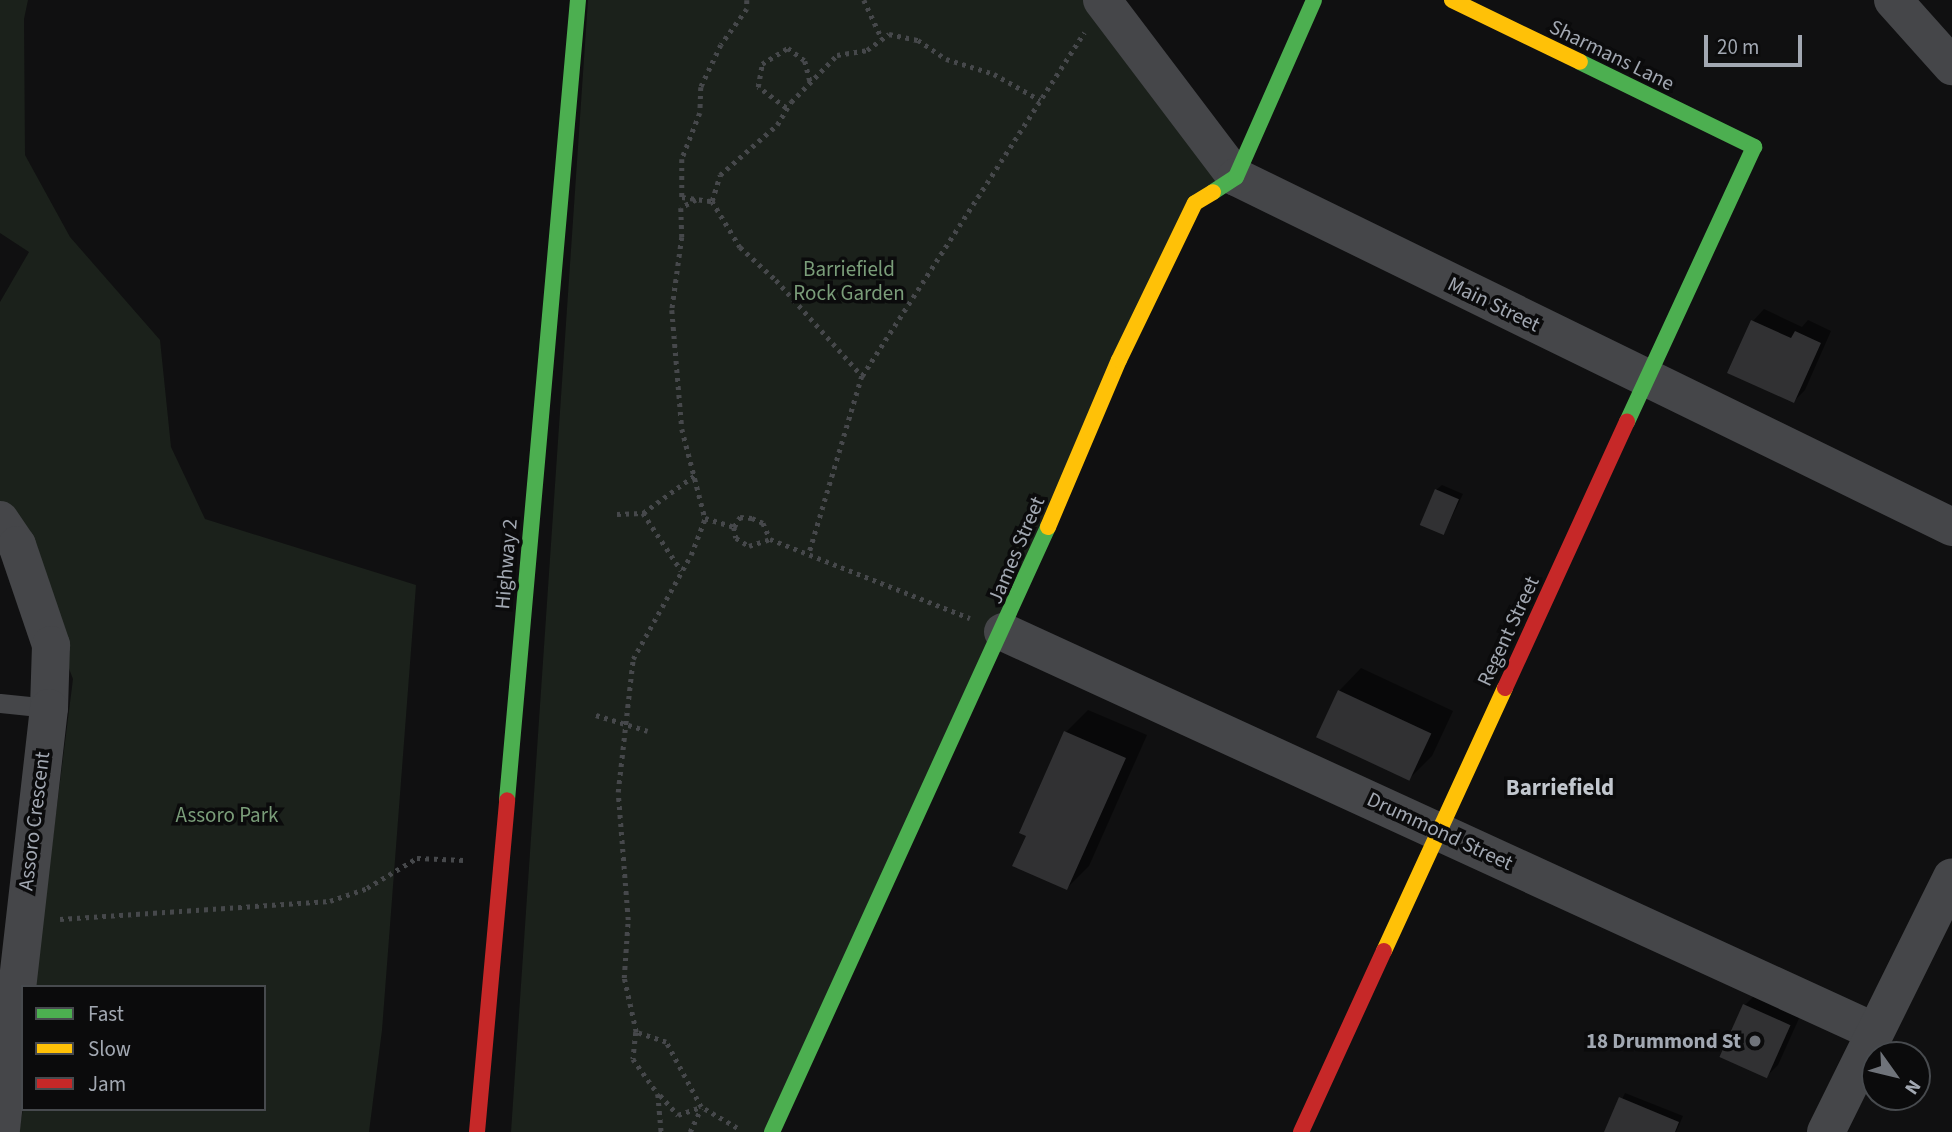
<!DOCTYPE html>
<html>
<head>
<meta charset="utf-8">
<style>
  body { margin:0 }
  #map { position:relative; width:1952px; height:1132px; overflow:hidden; background:#101011; font-family:"Source Sans 3",sans-serif }
  div>[style] { position:absolute }
  .green>* { inset:0; background:#1b211b }
  .shadow>* { inset:0; background:#0007 }
  .building>* { inset:0; background:#313133; transform-origin:0 0 }
  .path>* { height:4.5px; margin-top:-2.25px; transform-origin:0; background:repeating-linear-gradient(90deg,#46484b 0 3.5px,transparent 0 8.5px) }
  .lane>* { height:19px; margin:-9.5px; padding:0 9.5px; transform-origin:9.5px; border-radius:9.5px; background:#454649 }
  .street>* { height:38px; margin:-19px; padding:0 19px; transform-origin:19px; border-radius:19px; background:#454649 }
  .fast>* { height:16px; margin:-8px; padding:0 8px; transform-origin:8px; border-radius:8px; background:#4caf50 }
  .slow>* { height:16px; margin:-8px; padding:0 8px; transform-origin:8px; border-radius:8px; background:#ffc107 }
  .jam>* { height:16px; margin:-8px; padding:0 8px; transform-origin:8px; border-radius:8px; background:#c62828 }
  .dots>* { width:19px; height:19px; translate:-50% -50%; box-sizing:border-box; border:4px solid #0b0b0c; border-radius:50% }
  span { translate:-50% -50%; white-space:nowrap; text-align:center; line-height:1.15; -webkit-text-stroke:7px #0b0b0c; paint-order:stroke }
  .street-label { font-size:21px; color:#a2a8b2 }
  .park-label { font-size:21px; color:#7a9d79 }
  .poi-label { font-size:21px; color:#a2a8b2; font-weight:700 }
  .right { translate:-100% -50%; text-align:right }
  .neighbourhood-label { font-size:23px; color:#c2c7ce; font-weight:700 }
  .legend { position:absolute; left:21px; top:985px; width:245px; height:126px; box-sizing:border-box; background:#0b0b0c; border:2px solid #474a4e; margin:0; padding:9px 12px; list-style:none; font-size:21px; color:#a2a8b2 }
  .legend li { display:flex; align-items:center; gap:14px; height:35px }
  .legend b { width:35px; border:2px solid #474a4e }
  .north { position:absolute; left:1861px; top:1041px; width:70px; height:70px; box-sizing:border-box; background:#0b0b0c; border:2px solid #474a4e; border-radius:50%; rotate:124deg; font-size:19px; font-weight:700; line-height:28px; text-align:center; color:#a2a8b2 }
  .north::after { content:''; display:block; margin:auto; width:24px; height:32px; background:#6f737a; clip-path:polygon(50% 0,100% 100%,50% 72%,0 100%) }
  .scale { position:absolute; left:1704px; top:35px; width:98px; height:32px; box-sizing:border-box; border:4px solid #a2a8b2; border-top:0; padding-left:9px; font-size:21px; line-height:24px; white-space:nowrap; color:#a2a8b2; -webkit-text-stroke:5px #0b0b0c; paint-order:stroke }
</style>
</head>
<body>
<div id="map">
  <div class="green">
    <div style="clip-path:polygon(0 0,28px 0,24px 19px,25px 155px,70px 237px,160px 340px,171px 447px,205px 519px,416px 585px,382px 1030px,369px 1132px,19px 1132px,23px 1109px,264px 1109px,264px 987px,34px 987px,73px 679px,34px 577px,0 520px,0 302px,29px 252px,0 233px)"></div>
    <div style="clip-path:polygon(588px 0,1102px 0,1236px 177px,1195px 203px,772px 1132px,511px 1132px)"></div>
  </div>
  <div class="shadow">
    <div style="clip-path:polygon(1764px 309px,1802px 327px,1808px 320px,1831px 331px,1805px 390px,1794px 401px,1753px 321px)"></div>
    <div style="clip-path:polygon(1442px 485px,1463px 494px,1444px 533px,1436px 490px)"></div>
    <div style="clip-path:polygon(1361px 668px,1453px 711px,1432px 756px,1410px 778px,1339px 691px)"></div>
    <div style="clip-path:polygon(1088px 710px,1147px 735px,1089px 866px,1067px 888px,1028px 835px,1066px 732px)"></div>
    <div style="clip-path:polygon(1756px 994px,1801px 1014px,1778px 1065px,1767px 1076px,1745px 1005px)"></div>
    <div style="clip-path:polygon(1625px 1093px,1683px 1116px,1676px 1132px,1606px 1132px)"></div>
  </div>
  <div class="building">
    <div style="clip-path:polygon(1751px 320px,1791px 338px,1795px 331px,1821px 343px,1794px 403px,1727px 373px)"></div>
    <div style="left:1435px;top:489px;width:26px;height:39px;rotate:23deg"></div>
    <div style="left:1338px;top:690px;width:103px;height:52px;rotate:25deg"></div>
    <div style="clip-path:polygon(1064px 731px,1126px 758px,1067px 890px,1012px 866px,1026px 836px,1019px 833px)"></div>
    <div style="left:1743px;top:1004px;width:52px;height:58px;rotate:24deg"></div>
    <div style="clip-path:polygon(1619px 1097px,1679px 1122px,1675px 1132px,1604px 1132px)"></div>
  </div>
  <div class="path">
    <div style="left:747px;top:0;width:9px;rotate:90deg"></div>
    <div style="left:747px;top:9px;width:44px;rotate:125.8deg"></div>
    <div style="left:721px;top:45px;width:47px;rotate:115.5deg"></div>
    <div style="left:701px;top:87px;width:26px;rotate:92deg"></div>
    <div style="left:700px;top:113px;width:49px;rotate:111.4deg"></div>
    <div style="left:682px;top:159px;width:38px;rotate:90deg"></div>
    <div style="left:682px;top:197px;width:30px;rotate:8deg"></div>
    <div style="left:712px;top:201px;width:54px;rotate:58.7deg"></div>
    <div style="left:740px;top:247px;width:49px;rotate:42.5deg"></div>
    <div style="left:776px;top:280px;width:129px;rotate:48.1deg"></div>
    <div style="left:862px;top:376px;width:186px;rotate:106.6deg"></div>
    <div style="left:864px;top:0;width:43px;rotate:65.2deg"></div>
    <div style="left:786px;top:108px;width:35px;rotate:-143deg"></div>
    <div style="left:758px;top:87px;width:23px;rotate:-80deg"></div>
    <div style="left:762px;top:64px;width:31px;rotate:-32deg"></div>
    <div style="left:788px;top:48px;width:21px;rotate:37deg"></div>
    <div style="left:805px;top:61px;width:21px;rotate:76deg"></div>
    <div style="left:696px;top:200px;width:17px;rotate:152deg"></div>
    <div style="left:681px;top:208px;width:29px;rotate:88deg"></div>
    <div style="left:682px;top:237px;width:74px;rotate:97.8deg"></div>
    <div style="left:672px;top:310px;width:119px;rotate:85.2deg"></div>
    <div style="left:682px;top:429px;width:92px;rotate:75.5deg"></div>
    <div style="left:712px;top:201px;width:27px;rotate:-73deg"></div>
    <div style="left:720px;top:175px;width:76px;rotate:-41.3deg"></div>
    <div style="left:777px;top:125px;width:27px;rotate:-59deg"></div>
    <div style="left:791px;top:102px;width:66px;rotate:-45.6deg"></div>
    <div style="left:837px;top:55px;width:30px;rotate:-9deg"></div>
    <div style="left:867px;top:50px;width:27px;rotate:-36deg"></div>
    <div style="left:889px;top:34px;width:30px;rotate:12deg"></div>
    <div style="left:918px;top:40px;width:34px;rotate:34deg"></div>
    <div style="left:946px;top:59px;width:50px;rotate:17.4deg"></div>
    <div style="left:994px;top:74px;width:53px;rotate:29.5deg"></div>
    <div style="left:862px;top:376px;width:409px;rotate:-57.1deg"></div>
    <div style="left:643px;top:513px;width:69px;rotate:56.3deg"></div>
    <div style="left:617px;top:514px;width:26px;rotate:-2deg"></div>
    <div style="left:643px;top:513px;width:64px;rotate:-36.2deg"></div>
    <div style="left:734px;top:527px;width:11px;rotate:80deg"></div>
    <div style="left:736px;top:538px;width:15px;rotate:32deg"></div>
    <div style="left:749px;top:546px;width:22px;rotate:-18deg"></div>
    <div style="left:596px;top:715px;width:54px;rotate:17.1deg"></div>
    <div style="left:60px;top:919px;width:271px;rotate:-3.8deg"></div>
    <div style="left:330px;top:901px;width:39px;rotate:-19deg"></div>
    <div style="left:367px;top:888px;width:58px;rotate:-31deg"></div>
    <div style="left:417px;top:858px;width:47px;rotate:2.4deg"></div>
    <div style="left:636px;top:1032px;width:27px;rotate:96deg"></div>
    <div style="left:633px;top:1059px;width:43px;rotate:54.5deg"></div>
    <div style="left:658px;top:1094px;width:38px;rotate:85deg"></div>
    <div style="left:660px;top:1095px;width:27px;rotate:48deg"></div>
    <div style="left:678px;top:1115px;width:24px;rotate:-19deg"></div>
    <div style="left:737px;top:1128px;width:42px;rotate:-149.7deg"></div>
    <div style="left:701px;top:1107px;width:74px;rotate:-118.3deg"></div>
    <div style="left:666px;top:1042px;width:32px;rotate:-162deg"></div>
    <div style="left:636px;top:1032px;width:55px;rotate:-102.5deg"></div>
    <div style="left:624px;top:978px;width:58px;rotate:-86.1deg"></div>
    <div style="left:628px;top:920px;width:128px;rotate:-94.5deg"></div>
    <div style="left:618px;top:792px;width:134px;rotate:-83.6deg"></div>
    <div style="left:633px;top:659px;width:119px;rotate:-60.9deg"></div>
    <div style="left:691px;top:555px;width:40px;rotate:-69deg"></div>
    <div style="left:705px;top:518px;width:30px;rotate:17deg"></div>
    <div style="left:734px;top:527px;width:12px;rotate:-59deg"></div>
    <div style="left:740px;top:517px;width:12px;rotate:5deg"></div>
    <div style="left:752px;top:518px;width:12px;rotate:24deg"></div>
    <div style="left:763px;top:523px;width:17px;rotate:66deg"></div>
    <div style="left:770px;top:539px;width:215px;rotate:21.6deg"></div>
    <div style="left:690px;top:1132px;width:26px;rotate:-65deg"></div>
  </div>
  <div class="lane">
    <div style="left:0;top:703px;width:49px;rotate:5.8deg"></div>
  </div>
  <div class="street">
    <div style="left:1102px;top:0;width:222px;rotate:52.9deg"></div>
    <div style="left:1236px;top:177px;width:797px;rotate:26.05deg"></div>
    <div style="left:1893px;top:0;width:89px;rotate:48.2deg"></div>
    <div style="left:0;top:520px;width:30px;rotate:56deg"></div>
    <div style="left:17px;top:545px;width:106px;rotate:71.2deg"></div>
    <div style="left:51px;top:645px;width:63px;rotate:91.8deg"></div>
    <div style="left:49px;top:708px;width:427px;rotate:96.5deg"></div>
    <div style="left:1003px;top:632px;width:959px;rotate:24.64deg"></div>
    <div style="left:1826px;top:1132px;width:284px;rotate:-63.7deg"></div>
  </div>
  <div class="fast">
    <div style="left:1580px;top:62px;width:194px;rotate:26deg"></div>
    <div style="left:1754px;top:147px;width:303px;rotate:114.8deg"></div>
    <div style="left:1213px;top:192px;width:27px;rotate:-33deg"></div>
    <div style="left:1236px;top:177px;width:193px;rotate:-66.2deg"></div>
    <div style="left:507px;top:800px;width:803px;rotate:-84.93deg"></div>
    <div style="left:772px;top:1132px;width:665px;rotate:-65.48deg"></div>
  </div>
  <div class="slow">
    <div style="left:1452px;top:0;width:142px;rotate:25.8deg"></div>
    <div style="left:1048px;top:527px;width:181px;rotate:-67deg"></div>
    <div style="left:1119px;top:360px;width:174px;rotate:-64.2deg"></div>
    <div style="left:1195px;top:203px;width:21px;rotate:-31deg"></div>
    <div style="left:1384px;top:951px;width:289px;rotate:-65.3deg"></div>
  </div>
  <div class="jam">
    <div style="left:1505px;top:688px;width:293px;rotate:-65.4deg"></div>
    <div style="left:477px;top:1132px;width:333px;rotate:-84.8deg"></div>
    <div style="left:1301px;top:1132px;width:199px;rotate:-65.4deg"></div>
  </div>
  <div class="dots">
    <div style="left:1755px;top:1041px;background:#6f737a"></div>
  </div>
  <div class="street-label">
    <span style="left:1612px;top:55px;rotate:26deg">Sharmans Lane</span>
    <span style="left:1494px;top:304px;rotate:26deg">Main Street</span>
    <span style="left:1016px;top:550px;rotate:-67deg">James Street</span>
    <span style="left:506px;top:564px;rotate:-85deg">Highway 2</span>
    <span style="left:1508px;top:631px;rotate:-65deg">Regent Street</span>
    <span style="left:34px;top:821px;rotate:-83deg">Assoro Crescent</span>
    <span style="left:1440px;top:831px;rotate:25deg">Drummond Street</span>
  </div>
  <div class="park-label">
    <span style="left:849px;top:281px">Barriefield<br>Rock Garden</span>
    <span style="left:227px;top:815px">Assoro Park</span>
  </div>
  <div class="poi-label">
    <span class="right" style="left:1741px;top:1041px">18 Drummond St</span>
  </div>
  <div class="neighbourhood-label">
    <span style="left:1560px;top:788px">Barriefield</span>
  </div>
  <ul class="legend">
  <li><b style="height:9px;background:#4caf50"></b>Fast</li>
  <li><b style="height:9px;background:#ffc107"></b>Slow</li>
  <li><b style="height:9px;background:#c62828"></b>Jam</li>
  </ul>
  <div class="north">N</div>
  <div class="scale">20 m</div>
</div>
</body>
</html>
